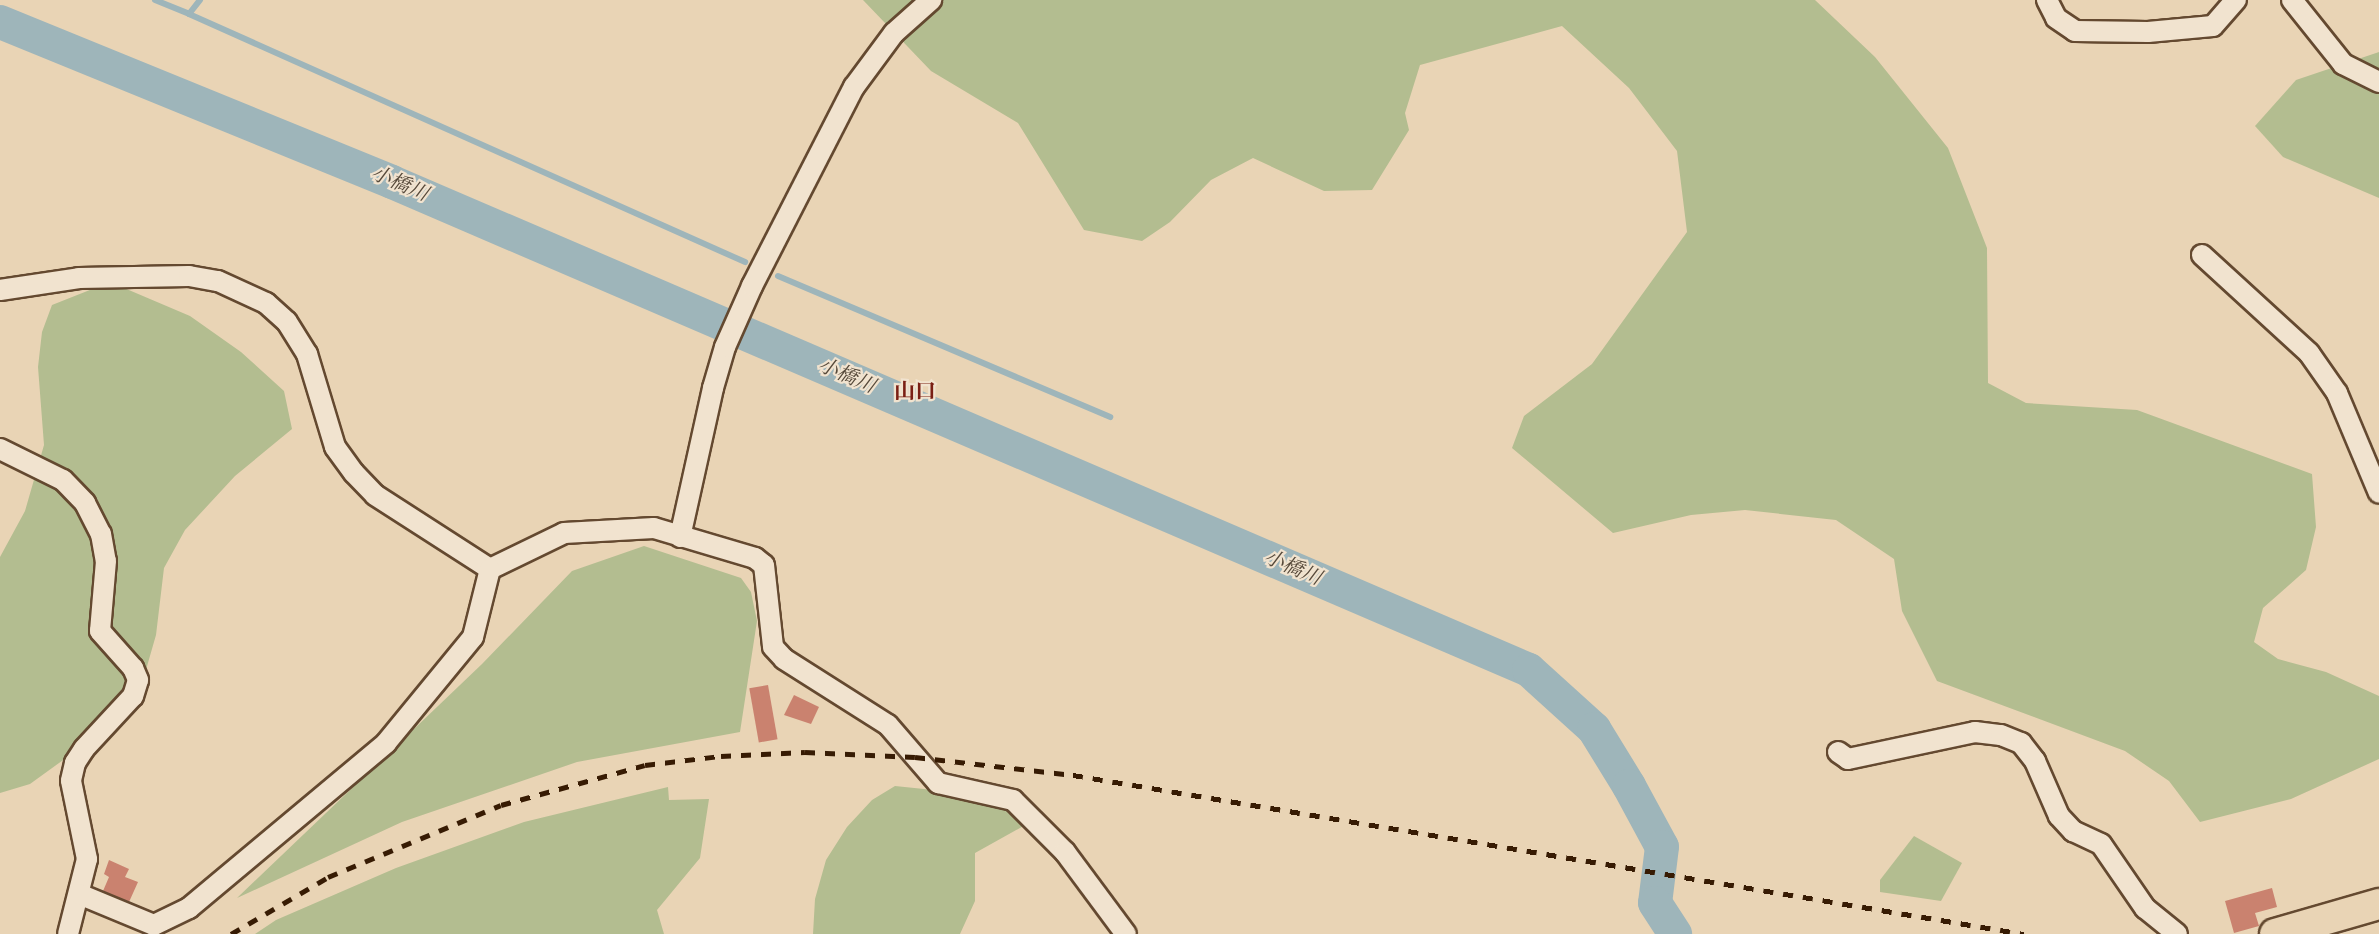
<!DOCTYPE html>
<html>
<head>
<meta charset="utf-8">
<style>
  body { margin:0 }
  #map { position:relative; width:2379px; height:934px; overflow:hidden; background:#e9d4b5; font-family:"Sorts Mill Goudy","Noto Serif JP",serif }
  div>[style] { position:absolute }
  .green>* { inset:0; background:#b3bd90 }
  .stream>* { height:6px; margin:-3px; padding:0 3px; transform-origin:3px; border-radius:3px; background:#9eb5ba }
  .river>* { height:34px; margin:-17px; padding:0 17px; transform-origin:17px; border-radius:17px; background:#9eb5ba }
  .building>* { inset:0; background:#ca826f; transform-origin:0 0 }
  .roads { filter:drop-shadow(2px 0 #644930) drop-shadow(-2px 0 #644930) drop-shadow(0 2px #644930) drop-shadow(0 -2px #644930) }
  .minor>* { height:20px; margin:-10px; padding:0 10px; transform-origin:10px; border-radius:10px; background:#f1e3cf }
  .primary>* { height:30px; margin:-15px; padding:0 15px; transform-origin:15px; border-radius:15px; background:#e9d4b5 }
  .rail>* { height:4.5px; margin-top:-2.25px; transform-origin:0; background:repeating-linear-gradient(90deg,#371b03 0 10px,transparent 0 20px) }
  span { translate:-50% -50%; white-space:nowrap; text-align:center; line-height:1.15; -webkit-text-stroke:4.5px #f1e3cf; paint-order:stroke }
  .water-label { font-size:20px; color:#56493a; font-style:italic }
  .quarter-label { font-size:21px; color:#7a1f14; font-weight:700 }
</style>
</head>
<body>
<div id="map">
  <div class="green">
    <div style="clip-path:polygon(863px 0,1815px 0,1875px 57px,1948px 148px,1987px 248px,1988px 383px,2026px 403px,2137px 410px,2312px 474px,2316px 527px,2306px 570px,2263px 608px,2254px 642px,2278px 659px,2326px 672px,2379px 696px,2379px 759px,2291px 799px,2200px 822px,2169px 781px,2125px 751px,1937px 681px,1902px 611px,1894px 559px,1836px 520px,1745px 510px,1691px 515px,1613px 533px,1512px 448px,1524px 416px,1592px 364px,1687px 232px,1677px 151px,1629px 88px,1562px 26px,1420px 65px,1405px 113px,1409px 130px,1372px 190px,1324px 191px,1253px 158px,1211px 180px,1170px 222px,1142px 241px,1084px 230px,1018px 123px,931px 71px)"></div>
    <div style="clip-path:polygon(2379px 52px,2379px 198px,2283px 157px,2255px 126px,2296px 80px)"></div>
    <div style="clip-path:polygon(110px 282px,190px 316px,241px 352px,284px 391px,292px 429px,235px 476px,185px 530px,164px 568px,156px 635px,135px 708px,30px 784px,0 793px,0 557px,25px 511px,44px 445px,38px 367px,42px 332px,52px 305px)"></div>
    <div style="clip-path:polygon(644px 546px,741px 578px,751px 592px,757px 621px,740px 732px,577px 762px,402px 822px,237px 898px,482px 664px,572px 571px)"></div>
    <div style="clip-path:polygon(895px 786px,972px 794px,999px 802px,1027px 824px,975px 853px,975px 901px,960px 934px,813px 934px,815px 899px,826px 860px,847px 827px,872px 800px)"></div>
    <div style="clip-path:polygon(668px 787px,669px 800px,709px 799px,700px 858px,657px 910px,664px 934px,255px 934px,276px 920px,396px 868px,524px 822px)"></div>
    <div style="clip-path:polygon(1914px 836px,1962px 863px,1941px 901px,1880px 892px,1880px 880px)"></div>
  </div>
  <div class="stream">
    <div style="left:155px;top:0;width:37px;rotate:22deg"></div>
    <div style="left:189px;top:14px;width:18px;rotate:-52deg"></div>
    <div style="left:189px;top:14px;width:609px;rotate:24.04deg"></div>
    <div style="left:778px;top:276px;width:361px;rotate:23deg"></div>
  </div>
  <div class="river">
    <div style="left:0;top:22px;width:423px;rotate:22.2deg"></div>
    <div style="left:392px;top:182px;width:1237px;rotate:23.23deg"></div>
    <div style="left:1529px;top:670px;width:88px;rotate:42.2deg"></div>
    <div style="left:1594px;top:729px;width:67px;rotate:58.4deg"></div>
    <div style="left:1629px;top:786px;width:69px;rotate:61.6deg"></div>
    <div style="left:1662px;top:847px;width:56px;rotate:97.1deg"></div>
    <div style="left:1655px;top:903px;width:37px;rotate:57deg"></div>
  </div>
  <div class="building">
    <div style="left:768px;top:685px;width:55px;height:19px;rotate:80deg"></div>
    <div style="clip-path:polygon(794px 695px,819px 707px,811px 724px,784px 715px)"></div>
    <div style="clip-path:polygon(109px 860px,129px 869px,125px 877px,138px 882px,129px 902px,103px 891px,109px 877px,104px 874px)"></div>
    <div style="clip-path:polygon(2272px 888px,2277px 907px,2255px 913px,2259px 926px,2234px 933px,2225px 901px)"></div>
  </div>
  <div class="roads">
    <div class="minor">
      <div style="left:2047px;top:0;width:20px;rotate:63deg"></div>
      <div style="left:2056px;top:18px;width:23px;rotate:34deg"></div>
      <div style="left:2075px;top:31px;width:73px;rotate:0.8deg"></div>
      <div style="left:2148px;top:32px;width:65px;rotate:-5.3deg"></div>
      <div style="left:2213px;top:26px;width:35px;rotate:-49deg"></div>
      <div style="left:2292px;top:0;width:82px;rotate:51.4deg"></div>
      <div style="left:2343px;top:64px;width:40px;rotate:26.6deg"></div>
      <div style="left:2202px;top:255px;width:145px;rotate:42.5deg"></div>
      <div style="left:2309px;top:353px;width:49px;rotate:55deg"></div>
      <div style="left:2337px;top:393px;width:108px;rotate:67.2deg"></div>
      <div style="left:0;top:290px;width:80px;rotate:-8.6deg"></div>
      <div style="left:79px;top:278px;width:110px;rotate:-1deg"></div>
      <div style="left:189px;top:276px;width:29px;rotate:10deg"></div>
      <div style="left:218px;top:281px;width:53px;rotate:24.6deg"></div>
      <div style="left:266px;top:303px;width:28px;rotate:42deg"></div>
      <div style="left:287px;top:322px;width:38px;rotate:58deg"></div>
      <div style="left:307px;top:354px;width:97px;rotate:73.2deg"></div>
      <div style="left:335px;top:447px;width:32px;rotate:54deg"></div>
      <div style="left:354px;top:473px;width:30px;rotate:46deg"></div>
      <div style="left:375px;top:495px;width:137px;rotate:32.8deg"></div>
      <div style="left:0;top:449px;width:70px;rotate:26.2deg"></div>
      <div style="left:63px;top:480px;width:32px;rotate:46deg"></div>
      <div style="left:85px;top:503px;width:35px;rotate:63deg"></div>
      <div style="left:101px;top:534px;width:27px;rotate:80deg"></div>
      <div style="left:106px;top:561px;width:70px;rotate:94.9deg"></div>
      <div style="left:100px;top:631px;width:50px;rotate:48.3deg"></div>
      <div style="left:133px;top:668px;width:13px;rotate:67deg"></div>
      <div style="left:138px;top:680px;width:17px;rotate:107deg"></div>
      <div style="left:133px;top:696px;width:72px;rotate:132.8deg"></div>
      <div style="left:84px;top:749px;width:17px;rotate:123deg"></div>
      <div style="left:75px;top:763px;width:18px;rotate:103deg"></div>
      <div style="left:71px;top:781px;width:80px;rotate:78.4deg"></div>
      <div style="left:87px;top:859px;width:77px;rotate:104.2deg"></div>
      <div style="left:680px;top:537px;width:153px;rotate:-77.5deg"></div>
      <div style="left:713px;top:388px;width:43px;rotate:-73.7deg"></div>
      <div style="left:725px;top:347px;width:67px;rotate:-66.1deg"></div>
      <div style="left:752px;top:286px;width:224px;rotate:-62.9deg"></div>
      <div style="left:854px;top:87px;width:67px;rotate:-53.5deg"></div>
      <div style="left:894px;top:33px;width:50px;rotate:-41.7deg"></div>
      <div style="left:490px;top:569px;width:82px;rotate:-25.9deg"></div>
      <div style="left:564px;top:533px;width:90px;rotate:-3.2deg"></div>
      <div style="left:654px;top:528px;width:105px;rotate:16.5deg"></div>
      <div style="left:755px;top:558px;width:11px;rotate:38deg"></div>
      <div style="left:764px;top:565px;width:82px;rotate:83.7deg"></div>
      <div style="left:773px;top:647px;width:16px;rotate:47deg"></div>
      <div style="left:784px;top:659px;width:123px;rotate:32.4deg"></div>
      <div style="left:888px;top:725px;width:77px;rotate:49.2deg"></div>
      <div style="left:938px;top:783px;width:77px;rotate:12.8deg"></div>
      <div style="left:1013px;top:800px;width:74px;rotate:45deg"></div>
      <div style="left:1065px;top:852px;width:102px;rotate:53.4deg"></div>
      <div style="left:1838px;top:752px;width:12px;rotate:35deg"></div>
      <div style="left:1848px;top:759px;width:130px;rotate:-12deg"></div>
      <div style="left:1975px;top:732px;width:26px;rotate:7deg"></div>
      <div style="left:2001px;top:735px;width:22px;rotate:22deg"></div>
      <div style="left:2021px;top:743px;width:23px;rotate:52deg"></div>
      <div style="left:2035px;top:761px;width:60px;rotate:66.4deg"></div>
      <div style="left:2059px;top:816px;width:21px;rotate:47deg"></div>
      <div style="left:2073px;top:831px;width:31px;rotate:25deg"></div>
      <div style="left:2101px;top:844px;width:78px;rotate:55.5deg"></div>
      <div style="left:2145px;top:908px;width:41px;rotate:39.1deg"></div>
      <div style="left:79px;top:894px;width:81px;rotate:22.5deg"></div>
      <div style="left:154px;top:925px;width:39px;rotate:-26deg"></div>
      <div style="left:189px;top:908px;width:257px;rotate:-39.9deg"></div>
      <div style="left:386px;top:743px;width:137px;rotate:-50.6deg"></div>
      <div style="left:473px;top:637px;width:70px;rotate:-76deg"></div>
    </div>
    <div class="primary">
      <div style="left:2275px;top:934px;width:108px;rotate:-16.1deg"></div>
    </div>
  </div>
  <div class="rail">
    <div style="left:231px;top:934px;width:113px;rotate:-30.4deg"></div>
    <div style="left:328px;top:877px;width:187px;rotate:-22.6deg"></div>
    <div style="left:501px;top:805px;width:149px;rotate:-15.5deg"></div>
    <div style="left:645px;top:765px;width:77px;rotate:-6.8deg"></div>
    <div style="left:721px;top:756px;width:84px;rotate:-2.7deg"></div>
    <div style="left:805px;top:752px;width:110px;rotate:2.6deg"></div>
    <div style="left:915px;top:757px;width:159px;rotate:6.5deg"></div>
    <div style="left:1073px;top:775px;width:964px;rotate:9.49deg"></div>
  </div>
  <div class="water-label">
    <span style="left:399px;top:185px;rotate:23deg">小橋川</span>
    <span style="left:846px;top:377px;rotate:23deg">小橋川</span>
    <span style="left:1292px;top:569px;rotate:23deg">小橋川</span>
  </div>
  <div class="quarter-label">
    <span style="left:915px;top:393px">山口</span>
  </div>
</div>
</body>
</html>
